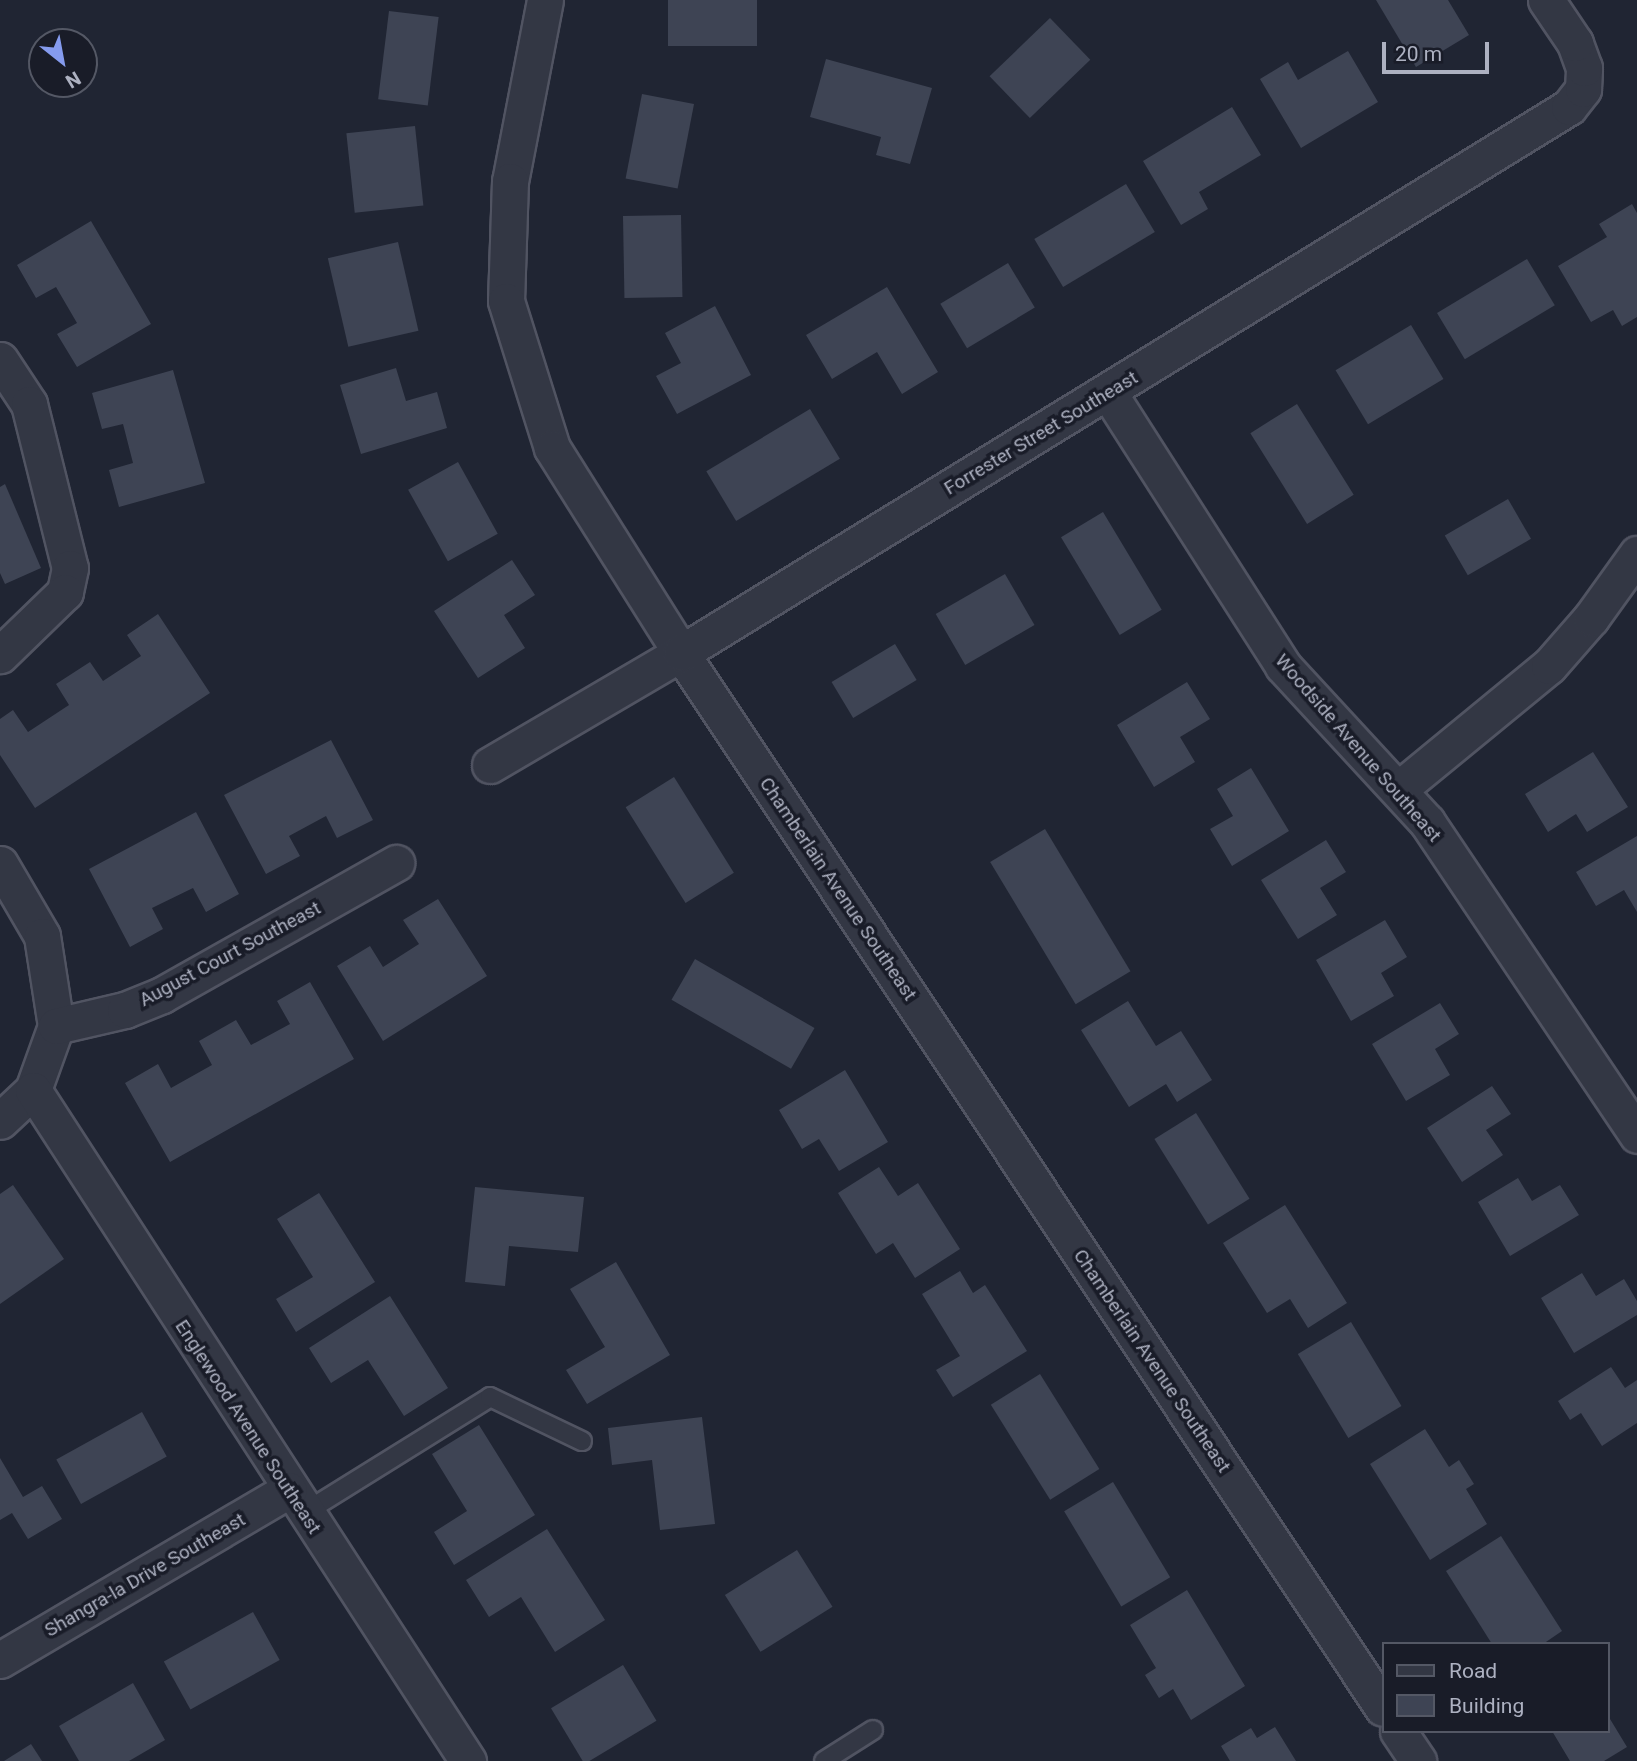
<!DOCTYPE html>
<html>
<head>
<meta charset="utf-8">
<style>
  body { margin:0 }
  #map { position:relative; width:1637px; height:1761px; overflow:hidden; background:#202533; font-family:Roboto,sans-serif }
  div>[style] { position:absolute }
  .building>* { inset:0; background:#3e4454; transform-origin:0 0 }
  .roads { filter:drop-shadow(2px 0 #515462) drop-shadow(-2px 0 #515462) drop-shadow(0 2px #515462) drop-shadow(0 -2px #515462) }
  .lane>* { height:18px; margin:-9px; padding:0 9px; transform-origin:9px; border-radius:9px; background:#333744 }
  .street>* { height:35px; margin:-17.5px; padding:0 17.5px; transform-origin:17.5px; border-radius:17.5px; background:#333744 }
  span { translate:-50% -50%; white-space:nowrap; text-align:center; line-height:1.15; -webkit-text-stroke:7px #191c28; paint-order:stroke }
  .street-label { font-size:19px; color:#adb1c1 }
  .legend { position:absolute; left:1382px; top:1642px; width:228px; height:91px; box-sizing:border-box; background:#191c28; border:2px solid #545865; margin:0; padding:9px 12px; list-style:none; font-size:21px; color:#adb1c1 }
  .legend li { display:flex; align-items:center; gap:14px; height:35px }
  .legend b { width:35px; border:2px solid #545865 }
  .north { position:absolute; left:28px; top:28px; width:70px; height:70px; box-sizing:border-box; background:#191c28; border:2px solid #545865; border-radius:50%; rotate:149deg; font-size:19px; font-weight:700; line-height:28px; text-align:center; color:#adb1c1 }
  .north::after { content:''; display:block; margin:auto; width:24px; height:32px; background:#859bee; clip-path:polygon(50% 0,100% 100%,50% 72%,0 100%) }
  .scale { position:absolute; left:1382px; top:42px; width:107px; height:32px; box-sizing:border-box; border:4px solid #adb1c1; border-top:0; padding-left:9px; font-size:21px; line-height:24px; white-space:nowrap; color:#adb1c1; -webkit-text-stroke:5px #191c28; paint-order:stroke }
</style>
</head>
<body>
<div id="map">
  <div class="building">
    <div style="left:668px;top:0;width:89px;height:46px"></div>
    <div style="clip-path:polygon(1376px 0,1448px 0,1469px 35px,1416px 67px)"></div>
    <div style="left:389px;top:11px;width:50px;height:89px;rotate:7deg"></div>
    <div style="left:1050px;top:18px;width:58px;height:84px;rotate:46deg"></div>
    <div style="clip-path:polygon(1348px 51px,1378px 102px,1301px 148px,1260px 79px,1288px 62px,1298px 80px)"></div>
    <div style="clip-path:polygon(826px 59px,932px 88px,910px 164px,876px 155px,881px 137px,810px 117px)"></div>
    <div style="left:642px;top:94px;width:53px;height:86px;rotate:11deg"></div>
    <div style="clip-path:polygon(1232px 107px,1261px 155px,1199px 192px,1208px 209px,1181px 225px,1143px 161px)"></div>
    <div style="left:415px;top:126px;width:80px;height:69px;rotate:84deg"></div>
    <div style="left:1126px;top:184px;width:56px;height:107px;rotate:59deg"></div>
    <div style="clip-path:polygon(1632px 204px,1637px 213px,1637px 317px,1622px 326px,1613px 310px,1591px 322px,1558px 266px,1607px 237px,1599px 224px)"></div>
    <div style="left:681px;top:215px;width:82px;height:58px;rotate:89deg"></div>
    <div style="clip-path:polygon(91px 221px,151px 324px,77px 367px,57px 334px,77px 323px,56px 287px,36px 298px,17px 265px)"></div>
    <div style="left:398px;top:242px;width:91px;height:72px;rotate:77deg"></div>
    <div style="left:1527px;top:259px;width:54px;height:105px;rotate:59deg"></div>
    <div style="left:1008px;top:263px;width:52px;height:79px;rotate:59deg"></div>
    <div style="clip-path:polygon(887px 287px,938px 372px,902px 394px,877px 352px,832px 379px,806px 335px)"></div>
    <div style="clip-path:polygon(715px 306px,751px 375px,677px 414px,656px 376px,681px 363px,665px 333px)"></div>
    <div style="left:1411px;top:325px;width:63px;height:88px;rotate:59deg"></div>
    <div style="clip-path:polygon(396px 368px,406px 401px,437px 392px,447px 428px,361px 454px,340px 385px)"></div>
    <div style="clip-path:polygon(173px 370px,205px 483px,119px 507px,109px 470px,133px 463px,123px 424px,102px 429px,92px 393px)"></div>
    <div style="left:1297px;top:404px;width:107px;height:55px;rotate:58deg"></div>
    <div style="left:810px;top:409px;width:58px;height:121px;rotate:59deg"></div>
    <div style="left:458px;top:462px;width:82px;height:57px;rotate:61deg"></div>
    <div style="clip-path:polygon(5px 484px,41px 568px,5px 584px,0 573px,0 487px)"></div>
    <div style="left:1508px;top:499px;width:46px;height:73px;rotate:60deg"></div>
    <div style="left:1103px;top:512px;width:114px;height:49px;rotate:59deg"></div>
    <div style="clip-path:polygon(512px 560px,535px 595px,504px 615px,525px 648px,478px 678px,434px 611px)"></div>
    <div style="left:1005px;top:574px;width:59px;height:80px;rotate:60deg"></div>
    <div style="clip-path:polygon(158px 614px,210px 693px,35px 808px,0 755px,0 719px,13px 710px,28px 732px,69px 705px,56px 684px,90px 662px,103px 681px,141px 656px,127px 635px)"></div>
    <div style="left:895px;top:644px;width:42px;height:74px;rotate:59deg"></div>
    <div style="clip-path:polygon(1187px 682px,1210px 719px,1180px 737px,1195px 762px,1154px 787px,1117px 725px)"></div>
    <div style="clip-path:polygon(331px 740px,373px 820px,337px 838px,326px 816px,289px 836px,300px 856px,266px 874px,224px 795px)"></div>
    <div style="clip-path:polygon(1593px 752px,1628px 807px,1587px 832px,1576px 814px,1548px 832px,1525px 794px)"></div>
    <div style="clip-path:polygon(1251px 768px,1289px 831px,1232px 866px,1210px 829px,1233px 816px,1217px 789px)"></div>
    <div style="left:674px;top:777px;width:113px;height:57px;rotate:58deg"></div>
    <div style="clip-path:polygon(196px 812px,239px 894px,206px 912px,193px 888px,152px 908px,163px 929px,130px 947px,89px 869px)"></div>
    <div style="left:1045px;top:829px;width:166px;height:64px;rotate:59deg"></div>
    <div style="clip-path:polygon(1637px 836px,1637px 912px,1624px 890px,1596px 906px,1576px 872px)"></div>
    <div style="clip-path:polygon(1326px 840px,1346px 872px,1320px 888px,1337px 915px,1298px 939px,1261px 880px)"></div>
    <div style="clip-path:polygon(438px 899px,487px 976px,383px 1041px,337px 966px,370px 946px,383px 967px,419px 944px,403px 920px)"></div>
    <div style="clip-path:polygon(1385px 920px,1407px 957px,1381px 973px,1394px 996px,1351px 1021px,1316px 960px)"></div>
    <div style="left:695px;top:959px;width:138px;height:47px;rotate:30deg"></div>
    <div style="clip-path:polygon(310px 982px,354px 1059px,170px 1162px,125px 1083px,158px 1064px,171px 1088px,212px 1065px,199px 1041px,236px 1020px,251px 1045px,290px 1024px,277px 1001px)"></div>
    <div style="clip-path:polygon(1128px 1001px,1156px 1046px,1181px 1031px,1212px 1080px,1177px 1102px,1166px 1084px,1129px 1107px,1081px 1030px)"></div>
    <div style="clip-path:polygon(1440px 1003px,1459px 1034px,1435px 1049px,1450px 1075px,1406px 1101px,1372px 1044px)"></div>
    <div style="clip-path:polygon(845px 1070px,888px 1142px,839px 1171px,819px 1139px,802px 1149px,779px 1110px)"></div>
    <div style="clip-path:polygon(1492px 1086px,1511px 1114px,1486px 1130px,1503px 1155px,1462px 1182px,1427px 1128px)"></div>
    <div style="left:1196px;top:1113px;width:101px;height:49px;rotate:58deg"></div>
    <div style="clip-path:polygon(879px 1167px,898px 1196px,918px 1183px,960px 1249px,915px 1278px,893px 1243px,876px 1254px,838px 1193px)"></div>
    <div style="clip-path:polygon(1518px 1178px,1532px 1201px,1560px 1185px,1579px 1215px,1510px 1256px,1478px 1202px)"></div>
    <div style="clip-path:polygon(13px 1185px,64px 1259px,0 1304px,0 1194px)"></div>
    <div style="clip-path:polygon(475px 1187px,584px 1197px,578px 1252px,509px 1246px,505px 1286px,465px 1282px)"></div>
    <div style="clip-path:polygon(319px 1193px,375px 1282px,296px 1332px,276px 1299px,313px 1277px,277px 1219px)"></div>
    <div style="clip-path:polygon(1285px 1205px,1347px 1303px,1308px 1328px,1290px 1299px,1267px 1313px,1223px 1243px)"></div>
    <div style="clip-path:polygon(616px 1262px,670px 1355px,587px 1404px,566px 1370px,605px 1347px,570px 1289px)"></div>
    <div style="clip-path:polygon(960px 1271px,973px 1293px,985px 1285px,1027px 1351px,953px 1397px,936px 1370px,960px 1356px,922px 1294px)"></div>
    <div style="clip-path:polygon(1582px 1273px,1596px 1296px,1624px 1279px,1637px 1301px,1637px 1315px,1574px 1353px,1541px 1298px)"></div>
    <div style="clip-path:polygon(390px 1296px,448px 1388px,404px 1416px,368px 1360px,331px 1383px,309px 1348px)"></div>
    <div style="left:1351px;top:1322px;width:98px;height:62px;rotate:59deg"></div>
    <div style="clip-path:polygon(1611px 1367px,1625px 1388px,1637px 1380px,1637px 1423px,1602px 1446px,1581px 1413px,1570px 1420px,1558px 1401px)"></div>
    <div style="left:1040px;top:1374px;width:112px;height:58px;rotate:58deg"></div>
    <div style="left:142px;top:1412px;width:51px;height:98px;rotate:61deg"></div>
    <div style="clip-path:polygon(702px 1417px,715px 1524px,660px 1530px,652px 1460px,612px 1465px,608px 1428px)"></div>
    <div style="clip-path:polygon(479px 1425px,535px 1515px,454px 1565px,434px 1532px,467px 1511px,432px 1454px)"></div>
    <div style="clip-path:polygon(1425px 1429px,1449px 1467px,1459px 1460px,1474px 1484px,1466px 1489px,1487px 1524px,1430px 1560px,1370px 1464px)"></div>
    <div style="clip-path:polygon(0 1458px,23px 1497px,42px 1486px,62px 1519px,28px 1539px,12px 1513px,0 1520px)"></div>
    <div style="left:1113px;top:1482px;width:111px;height:57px;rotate:59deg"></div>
    <div style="clip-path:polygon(547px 1529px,605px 1620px,555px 1652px,521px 1597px,489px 1617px,466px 1580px)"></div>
    <div style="clip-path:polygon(1501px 1536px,1562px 1631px,1543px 1644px,1492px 1644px,1446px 1571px)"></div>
    <div style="left:797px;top:1550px;width:67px;height:85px;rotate:58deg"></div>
    <div style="clip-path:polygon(1187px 1590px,1245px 1686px,1191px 1720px,1173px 1689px,1159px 1698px,1145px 1675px,1156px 1668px,1130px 1625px)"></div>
    <div style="left:253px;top:1612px;width:55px;height:102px;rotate:61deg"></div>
    <div style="left:623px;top:1665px;width:65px;height:84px;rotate:59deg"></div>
    <div style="clip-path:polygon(133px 1683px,165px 1740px,129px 1761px,79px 1761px,59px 1726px)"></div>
    <div style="clip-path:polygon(1607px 1714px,1627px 1747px,1604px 1761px,1570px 1761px,1552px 1731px,1607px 1731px)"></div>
    <div style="clip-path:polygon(1275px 1727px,1296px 1761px,1230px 1761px,1221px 1746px,1251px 1728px,1257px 1738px)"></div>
    <div style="clip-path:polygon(31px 1744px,42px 1761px,4px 1761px)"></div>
  </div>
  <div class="roads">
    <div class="lane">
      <div style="left:304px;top:1513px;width:219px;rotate:-31.9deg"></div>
      <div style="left:490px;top:1397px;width:102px;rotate:25.6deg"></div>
      <div style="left:824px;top:1761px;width:58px;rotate:-32.3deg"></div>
    </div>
    <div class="street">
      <div style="left:545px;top:0;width:184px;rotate:100.9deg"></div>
      <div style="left:510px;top:181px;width:120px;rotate:91.9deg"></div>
      <div style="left:506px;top:301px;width:154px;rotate:72.6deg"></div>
      <div style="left:552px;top:448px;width:242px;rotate:57.8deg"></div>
      <div style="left:681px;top:653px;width:1267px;rotate:56.36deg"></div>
      <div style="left:0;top:360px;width:53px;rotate:56.6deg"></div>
      <div style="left:29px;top:404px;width:169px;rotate:76deg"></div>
      <div style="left:70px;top:568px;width:25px;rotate:102deg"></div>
      <div style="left:65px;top:592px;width:91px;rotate:135.9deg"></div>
      <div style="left:1108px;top:392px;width:325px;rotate:57.4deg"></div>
      <div style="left:1283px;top:666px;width:212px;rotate:47.3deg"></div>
      <div style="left:1427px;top:822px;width:377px;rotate:56.1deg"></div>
      <div style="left:490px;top:765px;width:221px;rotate:-30.4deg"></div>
      <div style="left:681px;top:653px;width:1042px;rotate:-31.59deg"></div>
      <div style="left:1569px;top:107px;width:23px;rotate:-52deg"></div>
      <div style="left:1583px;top:89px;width:21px;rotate:-87deg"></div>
      <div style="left:1584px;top:68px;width:27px;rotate:-110deg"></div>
      <div style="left:1575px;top:43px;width:52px;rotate:-124deg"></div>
      <div style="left:1399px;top:789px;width:194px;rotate:-39.4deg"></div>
      <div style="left:1549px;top:666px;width:64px;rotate:-48.8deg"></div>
      <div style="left:1591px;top:618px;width:79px;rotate:-54.3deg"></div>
      <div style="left:0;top:864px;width:83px;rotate:59.7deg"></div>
      <div style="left:42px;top:936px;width:91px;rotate:81.2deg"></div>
      <div style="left:56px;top:1026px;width:68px;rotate:109.8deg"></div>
      <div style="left:33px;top:1090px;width:45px;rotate:136.8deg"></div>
      <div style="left:56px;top:1026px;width:71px;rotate:-13.1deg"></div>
      <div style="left:125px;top:1010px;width:40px;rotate:-22deg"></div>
      <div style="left:162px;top:995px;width:269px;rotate:-29.4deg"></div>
      <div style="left:33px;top:1090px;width:800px;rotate:57.05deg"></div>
      <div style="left:0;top:1660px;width:335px;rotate:-30.5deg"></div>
      <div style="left:1398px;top:1731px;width:36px;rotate:56deg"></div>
    </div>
  </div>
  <div class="street-label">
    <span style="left:1041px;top:433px;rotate:-31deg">Forrester Street Southeast</span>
    <span style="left:1358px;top:748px;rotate:49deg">Woodside Avenue Southeast</span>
    <span style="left:838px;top:889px;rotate:56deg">Chamberlain Avenue Southeast</span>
    <span style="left:230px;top:954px;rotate:-28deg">August Court Southeast</span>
    <span style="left:1152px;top:1361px;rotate:56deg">Chamberlain Avenue Southeast</span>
    <span style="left:248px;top:1427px;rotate:57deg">Englewood Avenue Southeast</span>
    <span style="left:145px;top:1575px;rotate:-30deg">Shangra-la Drive Southeast</span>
  </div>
  <ul class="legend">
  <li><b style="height:9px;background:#333744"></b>Road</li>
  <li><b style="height:19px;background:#3e4454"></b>Building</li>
  </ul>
  <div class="north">N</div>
  <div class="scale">20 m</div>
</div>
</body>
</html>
